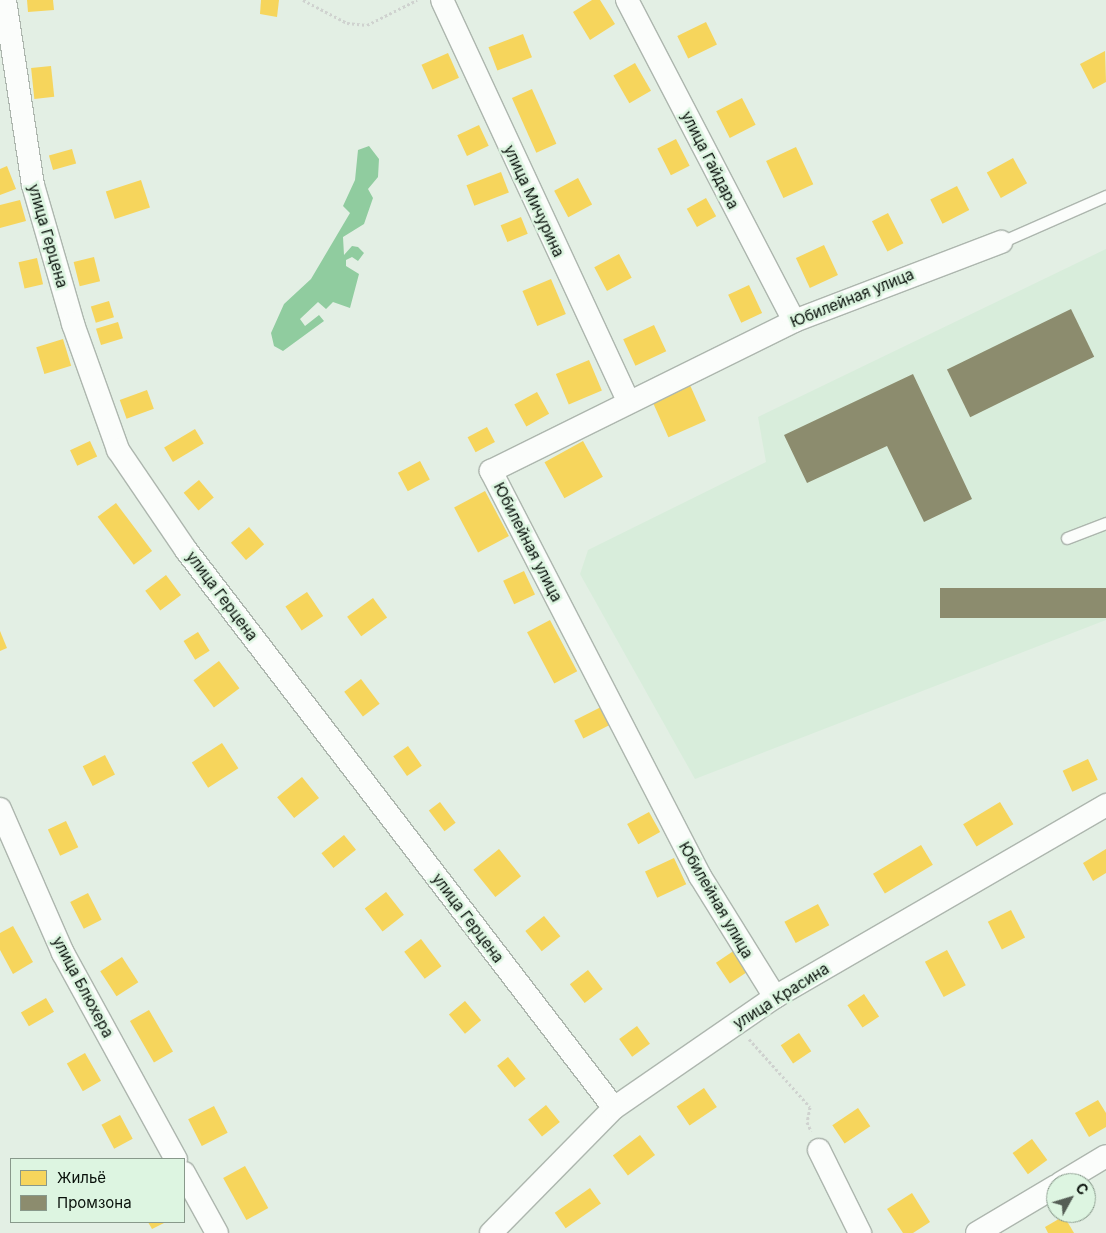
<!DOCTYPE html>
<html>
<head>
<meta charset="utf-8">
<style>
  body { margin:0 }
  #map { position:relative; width:1106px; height:1233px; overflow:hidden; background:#e3efe4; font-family:Inter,sans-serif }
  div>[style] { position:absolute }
  .built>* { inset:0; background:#d8eddb }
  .water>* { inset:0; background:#90cc9f }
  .homes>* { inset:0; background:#f6d55c; transform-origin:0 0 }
  .industry>* { inset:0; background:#8c8c6e; transform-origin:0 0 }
  .path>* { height:3px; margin-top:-1.5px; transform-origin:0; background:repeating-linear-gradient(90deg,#cfd2cf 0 2.5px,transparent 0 5px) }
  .roads { filter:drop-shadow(1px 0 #adb6ae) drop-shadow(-1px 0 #adb6ae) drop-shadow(0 1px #adb6ae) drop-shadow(0 -1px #adb6ae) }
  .lane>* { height:11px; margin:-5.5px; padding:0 5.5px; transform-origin:5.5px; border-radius:5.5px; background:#fbfdfb }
  .street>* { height:22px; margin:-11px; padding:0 11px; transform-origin:11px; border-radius:11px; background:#fbfdfb }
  span { translate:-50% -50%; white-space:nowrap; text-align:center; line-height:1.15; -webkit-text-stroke:5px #ddf5e1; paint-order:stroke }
  .street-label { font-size:15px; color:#08100a }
  .legend { position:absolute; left:10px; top:1158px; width:175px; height:65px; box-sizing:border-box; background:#ddf5e1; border:1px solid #88998b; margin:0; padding:6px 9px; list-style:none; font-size:15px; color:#08100a }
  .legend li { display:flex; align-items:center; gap:10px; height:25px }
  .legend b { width:25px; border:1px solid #88998b }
  .north { position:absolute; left:1046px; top:1173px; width:50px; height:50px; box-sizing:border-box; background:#ddf5e1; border:1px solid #88998b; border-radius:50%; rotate:51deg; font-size:14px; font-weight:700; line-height:20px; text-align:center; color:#08100a }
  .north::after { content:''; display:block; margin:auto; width:18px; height:22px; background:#555e56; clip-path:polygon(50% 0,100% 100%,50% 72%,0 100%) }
</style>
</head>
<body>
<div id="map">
  <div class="built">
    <div style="clip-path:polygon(1106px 249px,1106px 620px,695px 779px,580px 574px,588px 550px,766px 462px,758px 417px)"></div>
  </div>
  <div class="water">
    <div style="clip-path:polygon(369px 146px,379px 159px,378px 177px,368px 189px,373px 198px,364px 224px,343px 237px,344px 255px,352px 246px,358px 247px,364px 253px,358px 261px,352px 257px,346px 260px,346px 266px,359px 274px,350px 308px,333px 302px,326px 309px,318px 302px,300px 319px,305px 326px,319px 315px,324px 321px,283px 351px,274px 346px,271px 333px,284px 304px,311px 279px,350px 213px,343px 206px,355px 180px,358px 150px)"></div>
  </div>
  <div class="homes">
    <div style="clip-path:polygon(27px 0,53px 0,54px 10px,28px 12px)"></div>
    <div style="clip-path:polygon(261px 0,279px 0,277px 17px,260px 14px)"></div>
    <div style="clip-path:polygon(592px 0,600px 0,615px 24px,590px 40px,573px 12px)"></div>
    <div style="left:706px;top:22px;width:25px;height:32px;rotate:64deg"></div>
    <div style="left:523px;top:34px;width:25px;height:37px;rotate:69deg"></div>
    <div style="clip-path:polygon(1105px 51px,1106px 82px,1093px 89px,1080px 64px)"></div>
    <div style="left:448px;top:53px;width:27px;height:29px;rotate:66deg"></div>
    <div style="left:635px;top:63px;width:32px;height:25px;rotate:60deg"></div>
    <div style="left:51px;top:66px;width:31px;height:20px;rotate:84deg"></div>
    <div style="left:532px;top:89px;width:60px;height:22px;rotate:66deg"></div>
    <div style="left:742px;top:98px;width:30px;height:29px;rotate:63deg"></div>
    <div style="left:479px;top:125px;width:23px;height:24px;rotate:65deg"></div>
    <div style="left:676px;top:139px;width:30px;height:21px;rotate:63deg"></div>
    <div style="left:796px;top:147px;width:41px;height:33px;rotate:65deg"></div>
    <div style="left:72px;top:149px;width:15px;height:24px;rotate:74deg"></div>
    <div style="left:1013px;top:158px;width:29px;height:30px;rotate:61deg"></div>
    <div style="clip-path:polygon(7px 166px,16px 189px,0 195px,0 169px)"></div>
    <div style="left:501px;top:172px;width:22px;height:37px;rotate:69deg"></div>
    <div style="left:578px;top:178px;width:30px;height:27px;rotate:62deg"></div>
    <div style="left:141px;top:180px;width:29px;height:37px;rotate:72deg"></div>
    <div style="left:957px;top:186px;width:27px;height:30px;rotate:63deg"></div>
    <div style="left:706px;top:198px;width:21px;height:22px;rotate:61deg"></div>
    <div style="clip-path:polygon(20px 200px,26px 221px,0 228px,0 205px)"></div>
    <div style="left:888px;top:213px;width:34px;height:18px;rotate:63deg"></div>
    <div style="left:521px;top:217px;width:18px;height:22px;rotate:68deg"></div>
    <div style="left:824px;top:245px;width:33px;height:31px;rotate:65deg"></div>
    <div style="left:619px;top:254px;width:27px;height:28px;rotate:62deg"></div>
    <div style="left:94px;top:257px;width:25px;height:21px;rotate:76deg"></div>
    <div style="left:37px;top:258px;width:27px;height:19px;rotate:77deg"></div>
    <div style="left:551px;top:279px;width:38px;height:31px;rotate:67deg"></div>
    <div style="left:749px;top:285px;width:31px;height:23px;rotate:65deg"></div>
    <div style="left:109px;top:301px;width:17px;height:19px;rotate:73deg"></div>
    <div style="left:118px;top:322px;width:17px;height:23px;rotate:73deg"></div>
    <div style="left:654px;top:325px;width:29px;height:34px;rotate:65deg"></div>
    <div style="left:63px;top:339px;width:28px;height:28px;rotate:73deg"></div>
    <div style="left:589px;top:360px;width:33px;height:36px;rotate:67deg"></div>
    <div style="left:690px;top:385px;width:39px;height:41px;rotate:66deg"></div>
    <div style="left:147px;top:390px;width:20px;height:29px;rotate:70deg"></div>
    <div style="left:537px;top:392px;width:25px;height:26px;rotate:61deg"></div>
    <div style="left:487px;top:427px;width:17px;height:22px;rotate:62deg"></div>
    <div style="left:195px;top:429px;width:17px;height:36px;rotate:59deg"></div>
    <div style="left:90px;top:441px;width:17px;height:22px;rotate:65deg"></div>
    <div style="left:583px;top:441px;width:41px;height:44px;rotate:61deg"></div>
    <div style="left:420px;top:461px;width:21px;height:25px;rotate:62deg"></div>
    <div style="left:199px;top:480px;width:23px;height:20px;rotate:50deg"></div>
    <div style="left:485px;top:491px;width:51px;height:35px;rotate:62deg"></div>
    <div style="left:116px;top:503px;width:60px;height:23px;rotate:53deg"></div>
    <div style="left:249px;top:527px;width:23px;height:24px;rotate:49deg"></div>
    <div style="left:524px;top:571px;width:26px;height:23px;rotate:65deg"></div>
    <div style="left:166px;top:575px;width:25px;height:26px;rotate:53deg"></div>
    <div style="left:307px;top:592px;width:29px;height:26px;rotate:56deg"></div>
    <div style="left:373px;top:598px;width:24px;height:32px;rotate:54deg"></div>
    <div style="left:550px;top:620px;width:58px;height:26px;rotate:62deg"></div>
    <div style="clip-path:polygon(0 631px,7px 648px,0 651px)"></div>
    <div style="left:198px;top:632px;width:22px;height:17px;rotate:58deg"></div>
    <div style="left:219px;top:661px;width:34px;height:32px;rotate:53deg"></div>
    <div style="left:361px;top:679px;width:31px;height:21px;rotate:53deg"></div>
    <div style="left:601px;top:707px;width:20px;height:30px;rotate:63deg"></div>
    <div style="left:222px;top:743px;width:30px;height:36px;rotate:57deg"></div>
    <div style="left:408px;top:746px;width:24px;height:18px;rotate:55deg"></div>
    <div style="left:105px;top:755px;width:22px;height:25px;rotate:63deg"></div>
    <div style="left:1088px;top:759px;width:23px;height:28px;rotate:65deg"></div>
    <div style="left:302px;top:777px;width:27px;height:32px;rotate:51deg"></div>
    <div style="left:440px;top:802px;width:26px;height:14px;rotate:53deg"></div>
    <div style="left:1000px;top:802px;width:26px;height:43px;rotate:59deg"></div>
    <div style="left:649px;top:812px;width:23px;height:25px;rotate:61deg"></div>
    <div style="left:66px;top:821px;width:29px;height:20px;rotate:65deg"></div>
    <div style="left:344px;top:835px;width:19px;height:29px;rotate:51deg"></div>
    <div style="left:921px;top:845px;width:23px;height:56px;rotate:59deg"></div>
    <div style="left:499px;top:849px;width:35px;height:33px;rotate:51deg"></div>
    <div style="clip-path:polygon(1106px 849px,1106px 873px,1093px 881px,1083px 863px)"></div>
    <div style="left:674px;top:858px;width:29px;height:32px;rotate:65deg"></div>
    <div style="left:386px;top:892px;width:29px;height:27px;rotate:52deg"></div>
    <div style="left:88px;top:893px;width:30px;height:20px;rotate:63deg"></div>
    <div style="left:818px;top:904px;width:24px;height:38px;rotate:62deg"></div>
    <div style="left:1011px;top:910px;width:31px;height:26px;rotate:63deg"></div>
    <div style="left:544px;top:916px;width:26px;height:24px;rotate:51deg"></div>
    <div style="clip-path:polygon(13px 926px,33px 962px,13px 974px,0 950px,0 933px)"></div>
    <div style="left:421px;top:939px;width:34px;height:21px;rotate:53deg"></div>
    <div style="left:735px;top:950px;width:25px;height:23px;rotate:56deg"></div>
    <div style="left:947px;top:950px;width:40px;height:25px;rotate:62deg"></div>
    <div style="left:122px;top:957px;width:30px;height:26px;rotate:57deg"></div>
    <div style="left:588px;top:970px;width:24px;height:23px;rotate:52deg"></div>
    <div style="left:864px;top:994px;width:27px;height:20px;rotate:56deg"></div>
    <div style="left:46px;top:998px;width:16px;height:29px;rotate:60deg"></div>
    <div style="left:465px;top:1001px;width:25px;height:21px;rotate:50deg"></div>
    <div style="left:149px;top:1010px;width:48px;height:22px;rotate:60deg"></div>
    <div style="left:637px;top:1026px;width:22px;height:22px;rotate:54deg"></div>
    <div style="left:799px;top:1033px;width:22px;height:22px;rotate:56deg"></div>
    <div style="left:85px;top:1053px;width:32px;height:21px;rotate:60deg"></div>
    <div style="left:508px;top:1057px;width:28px;height:14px;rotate:51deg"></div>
    <div style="left:704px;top:1088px;width:23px;height:33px;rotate:56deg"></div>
    <div style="clip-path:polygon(1098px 1100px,1106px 1113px,1106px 1127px,1089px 1137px,1075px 1113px)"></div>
    <div style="left:546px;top:1105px;width:22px;height:23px;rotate:51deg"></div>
    <div style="left:214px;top:1106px;width:30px;height:29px;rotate:63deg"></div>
    <div style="left:858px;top:1108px;width:22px;height:31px;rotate:56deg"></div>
    <div style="left:120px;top:1115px;width:27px;height:21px;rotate:62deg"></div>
    <div style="left:640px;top:1135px;width:25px;height:34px;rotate:53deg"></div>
    <div style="left:1032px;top:1139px;width:26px;height:24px;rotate:54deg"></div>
    <div style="left:245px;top:1166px;width:48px;height:25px;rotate:61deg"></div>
    <div style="left:590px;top:1188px;width:19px;height:43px;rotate:55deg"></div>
    <div style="clip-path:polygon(912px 1193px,930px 1222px,913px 1233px,903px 1233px,887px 1209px)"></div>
    <div style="clip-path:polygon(1064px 1216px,1074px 1233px,1048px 1233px,1045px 1227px)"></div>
    <div style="clip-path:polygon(148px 1222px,166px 1222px,152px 1229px)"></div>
  </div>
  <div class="industry">
    <div style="left:1071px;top:309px;width:53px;height:138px;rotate:64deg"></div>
    <div style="clip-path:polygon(913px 374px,972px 499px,924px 522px,887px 446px,807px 483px,784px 435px)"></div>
    <div style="left:1106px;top:588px;width:30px;height:166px;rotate:90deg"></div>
  </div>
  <div class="path">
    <div style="left:303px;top:0;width:50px;rotate:27.6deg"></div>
    <div style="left:347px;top:23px;width:20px;rotate:6deg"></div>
    <div style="left:367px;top:25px;width:56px;rotate:-26.6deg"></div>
    <div style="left:749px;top:1039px;width:91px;rotate:48.1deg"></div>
    <div style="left:810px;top:1107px;width:15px;rotate:101deg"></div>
    <div style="left:807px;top:1122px;width:10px;rotate:66deg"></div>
  </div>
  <div class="roads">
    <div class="lane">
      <div style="left:1001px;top:242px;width:115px;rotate:-23.7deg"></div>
      <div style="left:1067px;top:538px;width:42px;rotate:-21deg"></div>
    </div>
    <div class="street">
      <div style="left:5px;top:0;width:187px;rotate:81.4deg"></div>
      <div style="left:33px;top:185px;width:145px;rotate:73.9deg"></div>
      <div style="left:73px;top:324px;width:134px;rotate:70.3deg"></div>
      <div style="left:118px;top:450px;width:121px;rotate:55.8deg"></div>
      <div style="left:186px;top:550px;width:703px;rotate:52.51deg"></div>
      <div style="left:442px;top:0;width:442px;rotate:65.1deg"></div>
      <div style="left:627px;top:0;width:362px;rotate:62.5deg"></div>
      <div style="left:0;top:809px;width:157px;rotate:66.4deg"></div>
      <div style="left:63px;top:953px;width:235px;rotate:61.3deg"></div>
      <div style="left:775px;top:997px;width:142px;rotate:-121.8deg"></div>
      <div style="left:700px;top:876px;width:456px;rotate:-117.3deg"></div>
      <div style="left:491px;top:471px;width:338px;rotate:-26.3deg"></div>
      <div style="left:794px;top:321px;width:222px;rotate:-20.9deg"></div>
      <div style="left:819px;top:1150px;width:93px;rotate:63.7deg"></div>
      <div style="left:184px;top:1173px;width:68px;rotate:61.2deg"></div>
      <div style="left:1061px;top:1183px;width:52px;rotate:-31deg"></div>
      <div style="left:491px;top:1233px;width:175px;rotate:-45.5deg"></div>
      <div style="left:614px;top:1108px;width:196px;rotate:-34.6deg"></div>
      <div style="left:775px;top:997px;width:383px;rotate:-30.1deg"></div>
      <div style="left:977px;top:1233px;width:92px;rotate:-30.7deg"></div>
    </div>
  </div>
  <div class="street-label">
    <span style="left:710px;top:160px;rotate:63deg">улица Гайдара</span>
    <span style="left:534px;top:201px;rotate:65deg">улица Мичурина</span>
    <span style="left:48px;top:236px;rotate:74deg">улица Герцена</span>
    <span style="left:852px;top:298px;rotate:-22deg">Юбилейная улица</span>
    <span style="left:528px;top:542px;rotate:63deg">Юбилейная улица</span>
    <span style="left:222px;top:596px;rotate:53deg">улица Герцена</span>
    <span style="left:716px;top:900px;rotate:60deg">Юбилейная улица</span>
    <span style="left:468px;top:918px;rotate:53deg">улица Герцена</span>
    <span style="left:83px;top:987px;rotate:62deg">улица Блюхера</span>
    <span style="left:781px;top:996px;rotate:-32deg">улица Красина</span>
  </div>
  <ul class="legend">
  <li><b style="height:14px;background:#f6d55c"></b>Жильё</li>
  <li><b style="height:14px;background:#8c8c6e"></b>Промзона</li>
  </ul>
  <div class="north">С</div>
</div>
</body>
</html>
